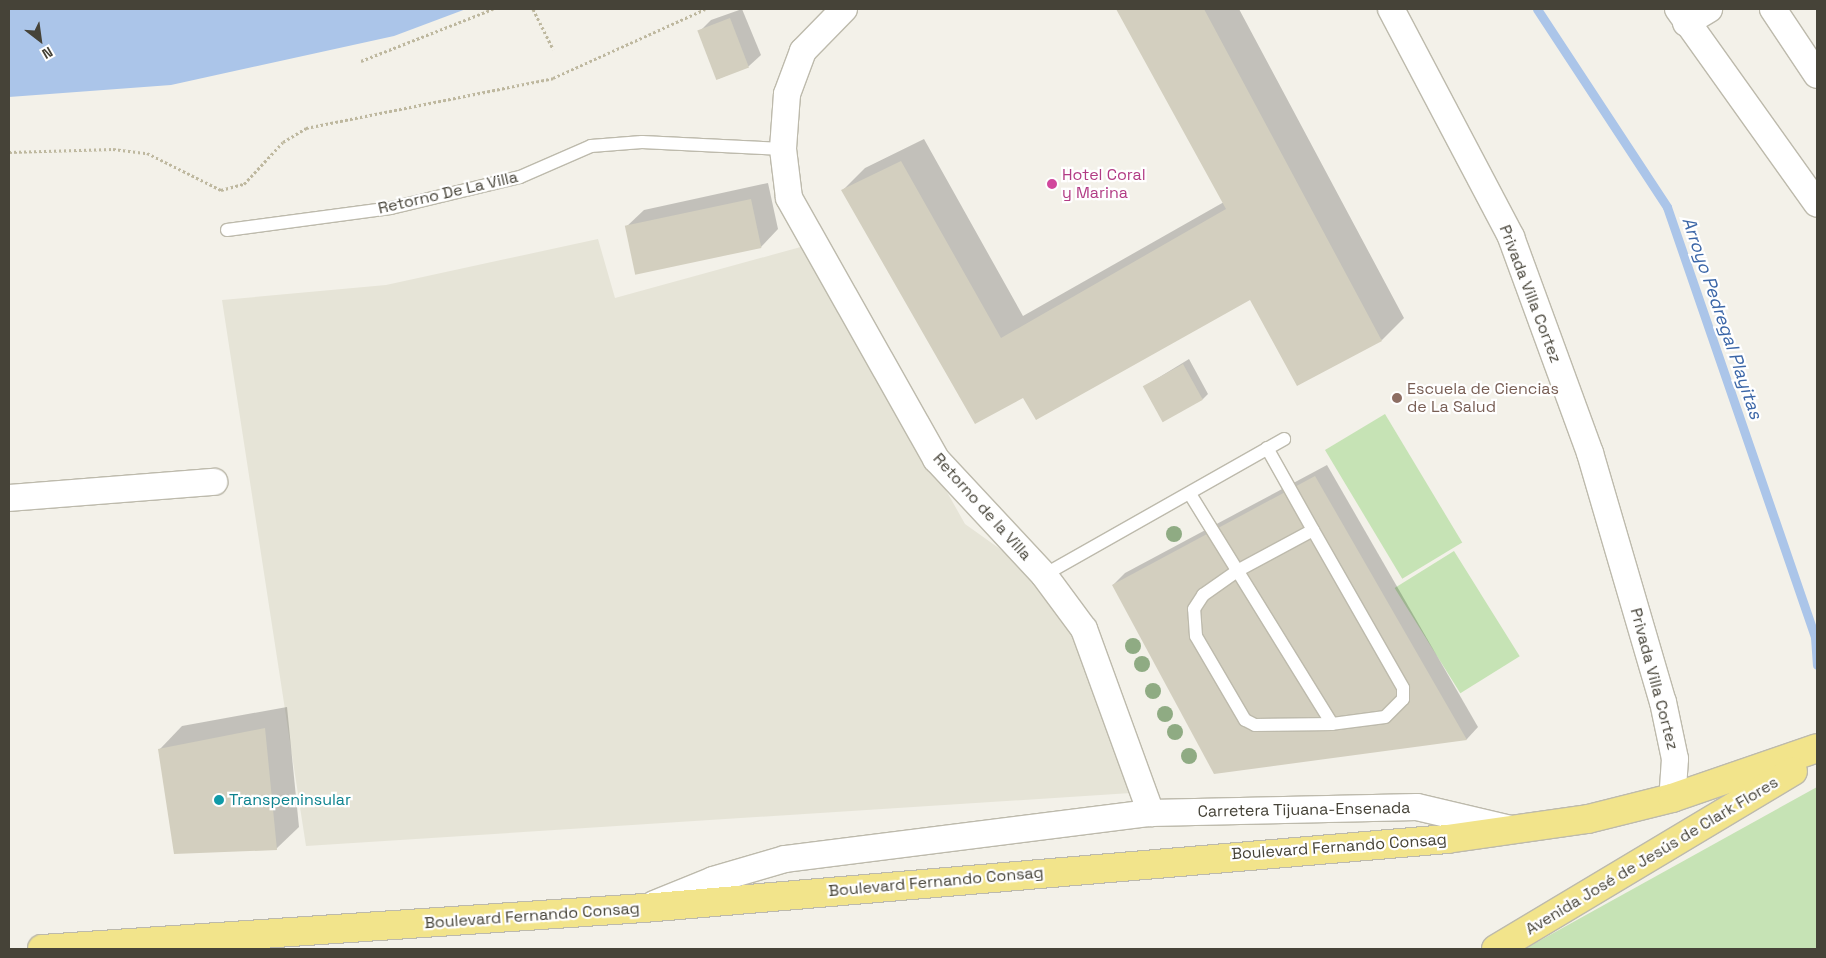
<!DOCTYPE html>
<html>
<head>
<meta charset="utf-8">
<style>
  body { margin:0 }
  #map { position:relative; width:1826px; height:958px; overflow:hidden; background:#f3f1e9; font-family:"Space Grotesk",sans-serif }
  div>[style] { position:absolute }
  .residential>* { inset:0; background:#e6e4d7 }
  .green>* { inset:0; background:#c6e3b5; transform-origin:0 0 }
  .water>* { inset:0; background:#abc5e9 }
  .shadow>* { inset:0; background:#0003 }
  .stream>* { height:9px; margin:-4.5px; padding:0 4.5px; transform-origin:4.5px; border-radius:4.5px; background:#abc5e9 }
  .building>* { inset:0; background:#d3cfbf; transform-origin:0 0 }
  .path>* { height:3px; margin-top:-1.5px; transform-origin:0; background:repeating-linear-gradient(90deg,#beb89f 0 2.5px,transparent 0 5px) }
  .roads { filter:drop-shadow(1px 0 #bdbaac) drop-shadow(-1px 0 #bdbaac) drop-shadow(0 1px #bdbaac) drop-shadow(0 -1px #bdbaac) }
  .service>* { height:12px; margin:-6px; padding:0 6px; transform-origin:6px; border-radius:6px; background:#fff }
  .minor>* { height:26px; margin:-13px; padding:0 13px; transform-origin:13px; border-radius:13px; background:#fff }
  .trunk>* { height:28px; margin:-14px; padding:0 14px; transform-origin:14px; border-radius:14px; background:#f2e48b }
  .trees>* { width:16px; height:16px; margin:-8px; border-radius:50%; background:#8fab83 }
  .dots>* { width:14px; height:14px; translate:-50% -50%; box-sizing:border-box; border:2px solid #fff; border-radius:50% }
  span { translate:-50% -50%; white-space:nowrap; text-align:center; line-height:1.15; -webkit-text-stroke:4.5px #fff; paint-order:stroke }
  .hotel-label { font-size:16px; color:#b23c85 }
  .left { translate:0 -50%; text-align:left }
  .street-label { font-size:16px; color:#464338 }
  .education-label { font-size:16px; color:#785e54 }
  .culture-label { font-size:16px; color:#0d838f }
  .water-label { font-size:18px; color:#3b66a7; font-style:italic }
  .frame { position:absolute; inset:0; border:10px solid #464338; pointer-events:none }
  .north { position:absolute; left:15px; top:15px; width:50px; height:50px; -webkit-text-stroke:4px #fff; paint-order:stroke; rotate:150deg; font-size:14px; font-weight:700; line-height:20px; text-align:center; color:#464338 }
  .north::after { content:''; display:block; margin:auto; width:18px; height:22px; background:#464338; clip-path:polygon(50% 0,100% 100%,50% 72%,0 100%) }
</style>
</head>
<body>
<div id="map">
  <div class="residential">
    <div style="clip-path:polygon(598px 239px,615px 298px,808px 245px,965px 524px,1028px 569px,1076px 634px,1131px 793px,306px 846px,222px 300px,386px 285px)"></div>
  </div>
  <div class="green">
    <div style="left:1385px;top:414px;width:150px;height:70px;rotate:59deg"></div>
    <div style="left:1454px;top:551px;width:124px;height:70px;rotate:58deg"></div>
    <div style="clip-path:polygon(1817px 787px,1817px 949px,1525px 949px,1539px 941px)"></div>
  </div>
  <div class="water">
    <div style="clip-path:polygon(9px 9px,466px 9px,394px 36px,171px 85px,9px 97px)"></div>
  </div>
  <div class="shadow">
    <div style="clip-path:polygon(742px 9px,761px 55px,749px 66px,718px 79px,699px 32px,711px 20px)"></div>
    <div style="clip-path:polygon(1118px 9px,1239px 9px,1404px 318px,1382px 340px,1251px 298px,1024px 397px,842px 191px,865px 168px,924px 139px,1023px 316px,1224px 202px)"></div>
    <div style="clip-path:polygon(768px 183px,778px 229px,761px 247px,626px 227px,644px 210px)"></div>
    <div style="clip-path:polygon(1189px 359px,1208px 394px,1203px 399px,1145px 386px)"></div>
    <div style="clip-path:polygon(1327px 465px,1478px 727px,1467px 739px,1215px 772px,1113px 585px,1125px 573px)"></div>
    <div style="clip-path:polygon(287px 707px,299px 827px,276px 849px,160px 749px,182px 726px)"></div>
  </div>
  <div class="stream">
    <div style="left:1537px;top:9px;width:237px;rotate:56.7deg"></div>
    <div style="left:1667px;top:207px;width:455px;rotate:71deg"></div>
    <div style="left:1815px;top:637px;width:28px;rotate:86deg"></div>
  </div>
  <div class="building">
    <div style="clip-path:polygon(1116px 9px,1204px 9px,1382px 341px,1297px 386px,1250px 300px,1036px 420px,1023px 398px,975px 424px,841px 190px,901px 161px,1001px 338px,1226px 209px)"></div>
    <div style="left:730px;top:18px;width:53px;height:35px;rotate:69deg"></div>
    <div style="left:751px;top:199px;width:50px;height:129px;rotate:78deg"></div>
    <div style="left:1183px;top:364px;width:41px;height:46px;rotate:61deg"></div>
    <div style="clip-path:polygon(1315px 476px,1467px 740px,1214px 774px,1112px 585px)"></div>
    <div style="clip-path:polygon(265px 728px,277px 850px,174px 854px,158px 749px)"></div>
  </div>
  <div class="path">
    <div style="left:533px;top:9px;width:45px;rotate:63.4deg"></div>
    <div style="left:361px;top:61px;width:142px;rotate:-21.5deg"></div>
    <div style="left:9px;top:152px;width:104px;rotate:-1.7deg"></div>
    <div style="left:113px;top:149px;width:34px;rotate:7deg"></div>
    <div style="left:147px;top:153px;width:83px;rotate:26.6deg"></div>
    <div style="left:221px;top:190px;width:24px;rotate:-15deg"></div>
    <div style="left:244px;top:184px;width:57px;rotate:-47.1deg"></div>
    <div style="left:283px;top:142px;width:27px;rotate:-31deg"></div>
    <div style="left:306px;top:128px;width:252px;rotate:-11.4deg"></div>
    <div style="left:553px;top:78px;width:167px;rotate:-24.4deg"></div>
  </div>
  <div class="roads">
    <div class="service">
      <div style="left:227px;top:230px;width:165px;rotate:-7.6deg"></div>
      <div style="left:391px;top:208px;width:133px;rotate:-13.5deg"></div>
      <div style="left:520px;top:177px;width:77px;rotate:-23.6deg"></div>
      <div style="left:591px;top:146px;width:51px;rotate:-4.5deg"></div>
      <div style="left:642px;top:142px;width:141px;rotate:2.8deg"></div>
      <div style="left:1267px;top:448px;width:94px;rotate:60.7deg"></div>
      <div style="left:1190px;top:494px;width:270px;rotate:58.3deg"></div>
      <div style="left:1313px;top:530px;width:182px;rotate:60.3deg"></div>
      <div style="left:1403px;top:688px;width:11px;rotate:90deg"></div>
      <div style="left:1403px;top:699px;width:25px;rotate:135deg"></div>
      <div style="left:1385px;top:717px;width:53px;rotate:172.5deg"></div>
      <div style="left:1332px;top:724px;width:77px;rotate:179.3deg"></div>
      <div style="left:1255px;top:725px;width:11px;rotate:-153deg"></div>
      <div style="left:1245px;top:720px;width:97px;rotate:-120.3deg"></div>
      <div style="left:1196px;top:636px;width:27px;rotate:-94deg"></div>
      <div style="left:1194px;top:609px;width:17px;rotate:-57deg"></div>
      <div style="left:1203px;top:595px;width:42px;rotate:-35.2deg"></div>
      <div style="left:1237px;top:571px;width:86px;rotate:-28.3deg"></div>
      <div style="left:1044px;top:575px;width:276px;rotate:-29.5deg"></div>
    </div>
    <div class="minor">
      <div style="left:844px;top:9px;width:59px;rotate:134.3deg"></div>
      <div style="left:803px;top:51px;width:46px;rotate:110.4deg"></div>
      <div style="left:787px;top:94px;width:55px;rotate:94.2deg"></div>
      <div style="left:783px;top:149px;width:49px;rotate:83deg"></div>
      <div style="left:789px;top:198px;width:300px;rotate:60.6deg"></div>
      <div style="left:936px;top:459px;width:158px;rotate:47deg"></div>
      <div style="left:1044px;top:575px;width:67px;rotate:53.5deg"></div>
      <div style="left:1084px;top:629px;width:196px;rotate:70deg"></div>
      <div style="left:1391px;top:9px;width:258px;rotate:62.2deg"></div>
      <div style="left:1511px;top:237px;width:230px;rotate:69.9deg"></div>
      <div style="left:1590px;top:453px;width:259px;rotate:73.7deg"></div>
      <div style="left:1663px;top:702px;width:58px;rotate:78.1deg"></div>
      <div style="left:1675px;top:759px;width:39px;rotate:94deg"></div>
      <div style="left:1678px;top:9px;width:239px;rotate:54.5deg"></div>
      <div style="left:1773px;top:9px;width:79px;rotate:56.3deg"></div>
      <div style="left:1686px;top:23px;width:27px;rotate:-31deg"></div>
      <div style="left:9px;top:498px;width:206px;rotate:-4.5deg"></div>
      <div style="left:654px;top:904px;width:64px;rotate:-22.1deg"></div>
      <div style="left:713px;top:880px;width:75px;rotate:-16.3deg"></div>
      <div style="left:785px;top:859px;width:369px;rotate:-7.2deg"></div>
      <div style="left:1151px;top:813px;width:266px;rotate:-1.3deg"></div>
      <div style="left:1417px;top:807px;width:97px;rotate:13.2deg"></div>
    </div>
    <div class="trunk">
      <div style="left:42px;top:949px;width:603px;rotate:-3.9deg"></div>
      <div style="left:644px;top:908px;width:806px;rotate:-4.91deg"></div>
      <div style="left:1447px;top:839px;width:142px;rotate:-8.1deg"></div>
      <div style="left:1588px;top:819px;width:87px;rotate:-14deg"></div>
      <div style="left:1672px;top:798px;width:153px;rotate:-19deg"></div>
      <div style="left:1496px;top:949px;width:346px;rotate:-30.9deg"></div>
    </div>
  </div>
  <div class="trees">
    <div style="left:1174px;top:534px"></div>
    <div style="left:1133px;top:646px"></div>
    <div style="left:1142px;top:664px"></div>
    <div style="left:1153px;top:691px"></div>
    <div style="left:1165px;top:714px"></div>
    <div style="left:1175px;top:732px"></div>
    <div style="left:1189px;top:756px"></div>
  </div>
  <div class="dots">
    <div style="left:1052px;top:184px;background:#d1479c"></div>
    <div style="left:1397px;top:398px;background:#8d6e63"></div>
    <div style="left:219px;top:800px;background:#0f9aa8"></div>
  </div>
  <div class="hotel-label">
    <span class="left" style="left:1062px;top:184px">Hotel Coral<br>y Marina</span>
  </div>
  <div class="street-label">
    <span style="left:448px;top:193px;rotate:-13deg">Retorno De La Villa</span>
    <span style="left:1530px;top:294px;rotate:69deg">Privada Villa Cortez</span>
    <span style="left:982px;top:507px;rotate:48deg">Retorno de la Villa</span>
    <span style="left:1654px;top:679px;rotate:75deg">Privada Villa Cortez</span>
    <span style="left:1304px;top:810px;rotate:-1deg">Carretera Tijuana-Ensenada</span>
    <span style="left:1339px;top:847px;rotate:-4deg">Boulevard Fernando Consag</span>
    <span style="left:1652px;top:856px;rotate:-31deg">Avenida José de Jesús de Clark Flores</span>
    <span style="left:936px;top:882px;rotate:-5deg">Boulevard Fernando Consag</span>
    <span style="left:532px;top:916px;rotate:-4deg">Boulevard Fernando Consag</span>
  </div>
  <div class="education-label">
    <span class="left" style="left:1407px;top:398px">Escuela de Ciencias<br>de La Salud</span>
  </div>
  <div class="culture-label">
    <span class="left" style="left:229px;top:800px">Transpeninsular</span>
  </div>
  <div class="water-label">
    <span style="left:1722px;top:318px;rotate:71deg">Arroyo Pedregal Playitas</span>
  </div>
  <div class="frame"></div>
  <div class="north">N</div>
</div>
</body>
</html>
